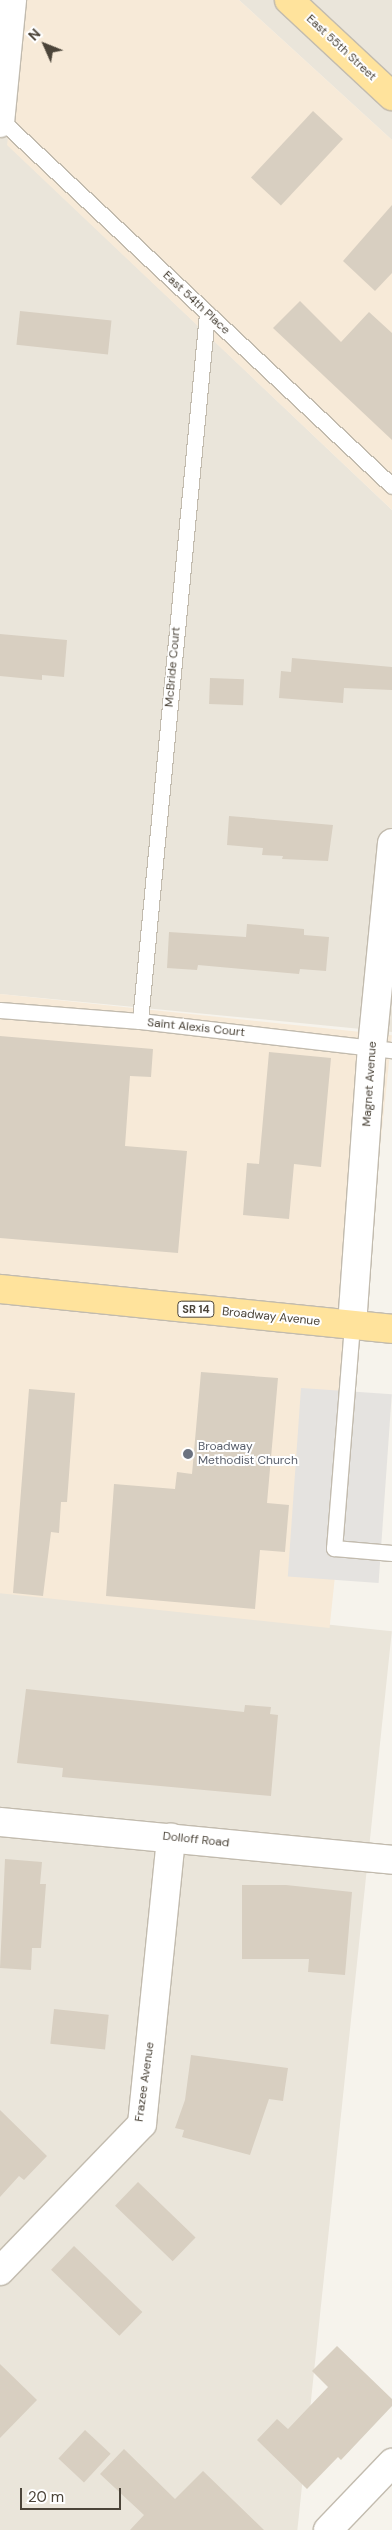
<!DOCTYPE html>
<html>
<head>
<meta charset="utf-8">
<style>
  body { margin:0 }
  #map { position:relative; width:392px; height:2530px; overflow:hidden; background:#f6f3ec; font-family:"DM Sans",sans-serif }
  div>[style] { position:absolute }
  .residential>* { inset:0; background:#eae5da; transform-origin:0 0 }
  .commercial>* { inset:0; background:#f7ead8; transform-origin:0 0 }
  .parking>* { inset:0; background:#e5e3e0; transform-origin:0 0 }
  .building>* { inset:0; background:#d8cfc1; transform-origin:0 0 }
  .roads { filter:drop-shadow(1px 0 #c2bbae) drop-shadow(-1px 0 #c2bbae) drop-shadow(0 1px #c2bbae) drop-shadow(0 -1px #c2bbae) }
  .service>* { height:15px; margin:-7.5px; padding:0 7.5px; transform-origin:7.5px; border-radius:7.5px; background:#fff }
  .minor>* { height:28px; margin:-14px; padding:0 14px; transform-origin:14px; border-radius:14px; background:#fff }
  .primary>* { height:28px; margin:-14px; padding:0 14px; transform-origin:14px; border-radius:14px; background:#ffe39c }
  .dots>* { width:14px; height:14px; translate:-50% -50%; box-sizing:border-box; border:2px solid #fff; border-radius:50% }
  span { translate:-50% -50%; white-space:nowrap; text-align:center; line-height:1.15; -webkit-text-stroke:4px #fff; paint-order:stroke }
  .shield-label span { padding:1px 4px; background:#fff; border:1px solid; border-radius:4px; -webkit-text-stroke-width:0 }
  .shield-label { font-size:11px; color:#4b4439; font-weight:700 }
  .street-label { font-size:12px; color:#4b4439 }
  .worship-label { font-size:12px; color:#5b616d }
  .left { translate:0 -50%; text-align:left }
  .north { position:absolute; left:20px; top:20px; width:50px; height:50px; -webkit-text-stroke:4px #fff; paint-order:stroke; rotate:314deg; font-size:14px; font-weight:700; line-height:20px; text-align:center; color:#4b4439 }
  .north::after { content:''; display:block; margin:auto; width:18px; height:22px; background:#4b4439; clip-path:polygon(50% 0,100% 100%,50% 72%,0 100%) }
  .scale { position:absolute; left:20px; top:2488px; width:101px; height:22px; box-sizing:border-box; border:2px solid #4b4439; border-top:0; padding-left:6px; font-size:15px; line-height:18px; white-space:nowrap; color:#4b4439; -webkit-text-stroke:4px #fff; paint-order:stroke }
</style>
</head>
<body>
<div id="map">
  <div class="residential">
    <div style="clip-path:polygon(0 0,13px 150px,392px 510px,392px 1032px,0 994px)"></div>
    <div style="clip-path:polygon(239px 0,392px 0,392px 140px)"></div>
    <div style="left:0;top:1590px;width:394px;height:940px;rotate:6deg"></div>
  </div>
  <div class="commercial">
    <div style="clip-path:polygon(25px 0,239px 0,392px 140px,392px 510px,7px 145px)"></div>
    <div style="left:0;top:994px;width:394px;height:596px;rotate:6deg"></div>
  </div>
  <div class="parking">
    <div style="left:301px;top:1388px;width:91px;height:189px;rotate:4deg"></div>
  </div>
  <div class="building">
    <div style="left:313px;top:111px;width:41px;height:91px;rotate:43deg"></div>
    <div style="clip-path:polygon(392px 205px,392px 273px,375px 291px,343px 261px)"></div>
    <div style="clip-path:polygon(300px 301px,341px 342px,369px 312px,392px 333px,392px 440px,273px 328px)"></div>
    <div style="left:20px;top:311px;width:92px;height:34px;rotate:6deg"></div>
    <div style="clip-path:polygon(0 634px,67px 640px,64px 677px,42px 675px,42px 680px,0 676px)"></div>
    <div style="clip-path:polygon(292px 658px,392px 667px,392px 690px,344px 688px,343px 703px,279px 698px,281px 671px,291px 672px)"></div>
    <div style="left:210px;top:678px;width:34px;height:26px;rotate:2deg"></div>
    <div style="clip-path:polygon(229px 816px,333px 825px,328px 861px,282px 859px,283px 856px,262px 855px,263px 848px,227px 845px)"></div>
    <div style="clip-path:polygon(247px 924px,304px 929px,304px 935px,329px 937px,326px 971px,300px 969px,299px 974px,198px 965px,197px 970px,167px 968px,169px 932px,246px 937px)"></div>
    <div style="clip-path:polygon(0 1036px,153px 1049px,151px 1077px,130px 1076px,125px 1146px,187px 1151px,178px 1253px,0 1238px)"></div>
    <div style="clip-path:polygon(269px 1052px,331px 1058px,321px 1167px,294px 1164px,289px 1219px,243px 1215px,247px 1163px,259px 1164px)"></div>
    <div style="clip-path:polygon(201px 1372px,278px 1378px,267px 1503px,289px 1505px,285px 1552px,260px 1550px,255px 1609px,106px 1596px,114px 1484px,175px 1489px,177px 1472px,192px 1474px)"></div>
    <div style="clip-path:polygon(29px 1389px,75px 1393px,67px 1502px,61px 1502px,59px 1533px,51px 1532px,43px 1596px,13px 1593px)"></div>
    <div style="clip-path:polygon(26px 1689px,244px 1712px,245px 1705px,271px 1707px,270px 1714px,278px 1715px,271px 1796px,62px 1777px,63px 1768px,17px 1763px)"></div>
    <div style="clip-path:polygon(5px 1859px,42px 1862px,40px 1884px,46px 1884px,41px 1948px,32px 1948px,31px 1970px,0 1968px)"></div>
    <div style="clip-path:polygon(242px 1885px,286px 1885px,352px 1892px,345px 1975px,308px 1972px,309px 1959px,242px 1959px)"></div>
    <div style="left:54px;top:2009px;width:55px;height:35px;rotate:6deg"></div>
    <div style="clip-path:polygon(191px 2055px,288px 2068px,283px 2101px,269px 2099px,250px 2155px,182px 2137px,184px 2130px,175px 2128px,185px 2100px)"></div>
    <div style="clip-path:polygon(0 2110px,47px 2156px,24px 2180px,19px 2176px,0 2197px)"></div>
    <div style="left:138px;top:2182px;width:80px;height:33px;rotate:44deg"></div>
    <div style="left:74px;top:2246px;width:95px;height:33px;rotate:44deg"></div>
    <div style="clip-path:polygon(337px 2346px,392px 2399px,392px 2406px,341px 2460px,338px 2457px,307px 2489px,257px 2440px,277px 2419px,288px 2429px,328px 2387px,312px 2371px)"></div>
    <div style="clip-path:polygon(0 2364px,37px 2400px,0 2438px)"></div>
    <div style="left:85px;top:2430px;width:35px;height:39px;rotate:43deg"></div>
    <div style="clip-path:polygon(124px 2449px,175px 2499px,203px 2471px,264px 2530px,130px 2530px,144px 2515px,100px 2474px)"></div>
  </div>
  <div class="roads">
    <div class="service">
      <div style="left:0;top:119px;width:537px;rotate:43.11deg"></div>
      <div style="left:0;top:1010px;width:140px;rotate:4.5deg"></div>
      <div style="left:140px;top:1021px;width:254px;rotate:6.6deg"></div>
      <div style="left:140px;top:1021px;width:711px;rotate:-84.59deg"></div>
      <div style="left:352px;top:1325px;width:224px;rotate:94.6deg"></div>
      <div style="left:334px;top:1548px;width:58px;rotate:4.9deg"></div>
    </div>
    <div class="minor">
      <div style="left:0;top:123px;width:124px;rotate:-84.4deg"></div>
      <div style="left:352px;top:1325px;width:279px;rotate:-85.9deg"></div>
      <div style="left:372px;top:1047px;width:205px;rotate:-84.4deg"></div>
      <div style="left:0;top:1822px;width:394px;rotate:5.5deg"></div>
      <div style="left:0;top:2271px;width:204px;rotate:-46deg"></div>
      <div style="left:142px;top:2124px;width:288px;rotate:-84.2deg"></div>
      <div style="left:328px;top:2530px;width:93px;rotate:-46.3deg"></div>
    </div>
    <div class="primary">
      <div style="left:289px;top:0;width:141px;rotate:43deg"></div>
      <div style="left:0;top:1289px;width:394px;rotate:5.8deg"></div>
    </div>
  </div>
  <div class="dots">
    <div style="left:188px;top:1454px;background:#6b7280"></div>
  </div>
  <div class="shield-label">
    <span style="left:196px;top:1309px">SR 14</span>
  </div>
  <div class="street-label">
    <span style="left:341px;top:48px;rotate:43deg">East 55th Street</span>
    <span style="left:196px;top:303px;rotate:43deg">East 54th Place</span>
    <span style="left:173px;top:667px;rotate:-85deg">McBride Court</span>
    <span style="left:196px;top:1028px;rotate:6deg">Saint Alexis Court</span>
    <span style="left:370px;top:1084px;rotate:-86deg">Magnet Avenue</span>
    <span style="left:271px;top:1317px;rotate:6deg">Broadway Avenue</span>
    <span style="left:196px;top:1840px;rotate:6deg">Dolloff Road</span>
    <span style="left:145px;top:2082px;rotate:-82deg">Frazee Avenue</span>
  </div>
  <div class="worship-label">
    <span class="left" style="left:198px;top:1454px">Broadway<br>Methodist Church</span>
  </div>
  <div class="north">N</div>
  <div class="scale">20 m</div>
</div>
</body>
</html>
